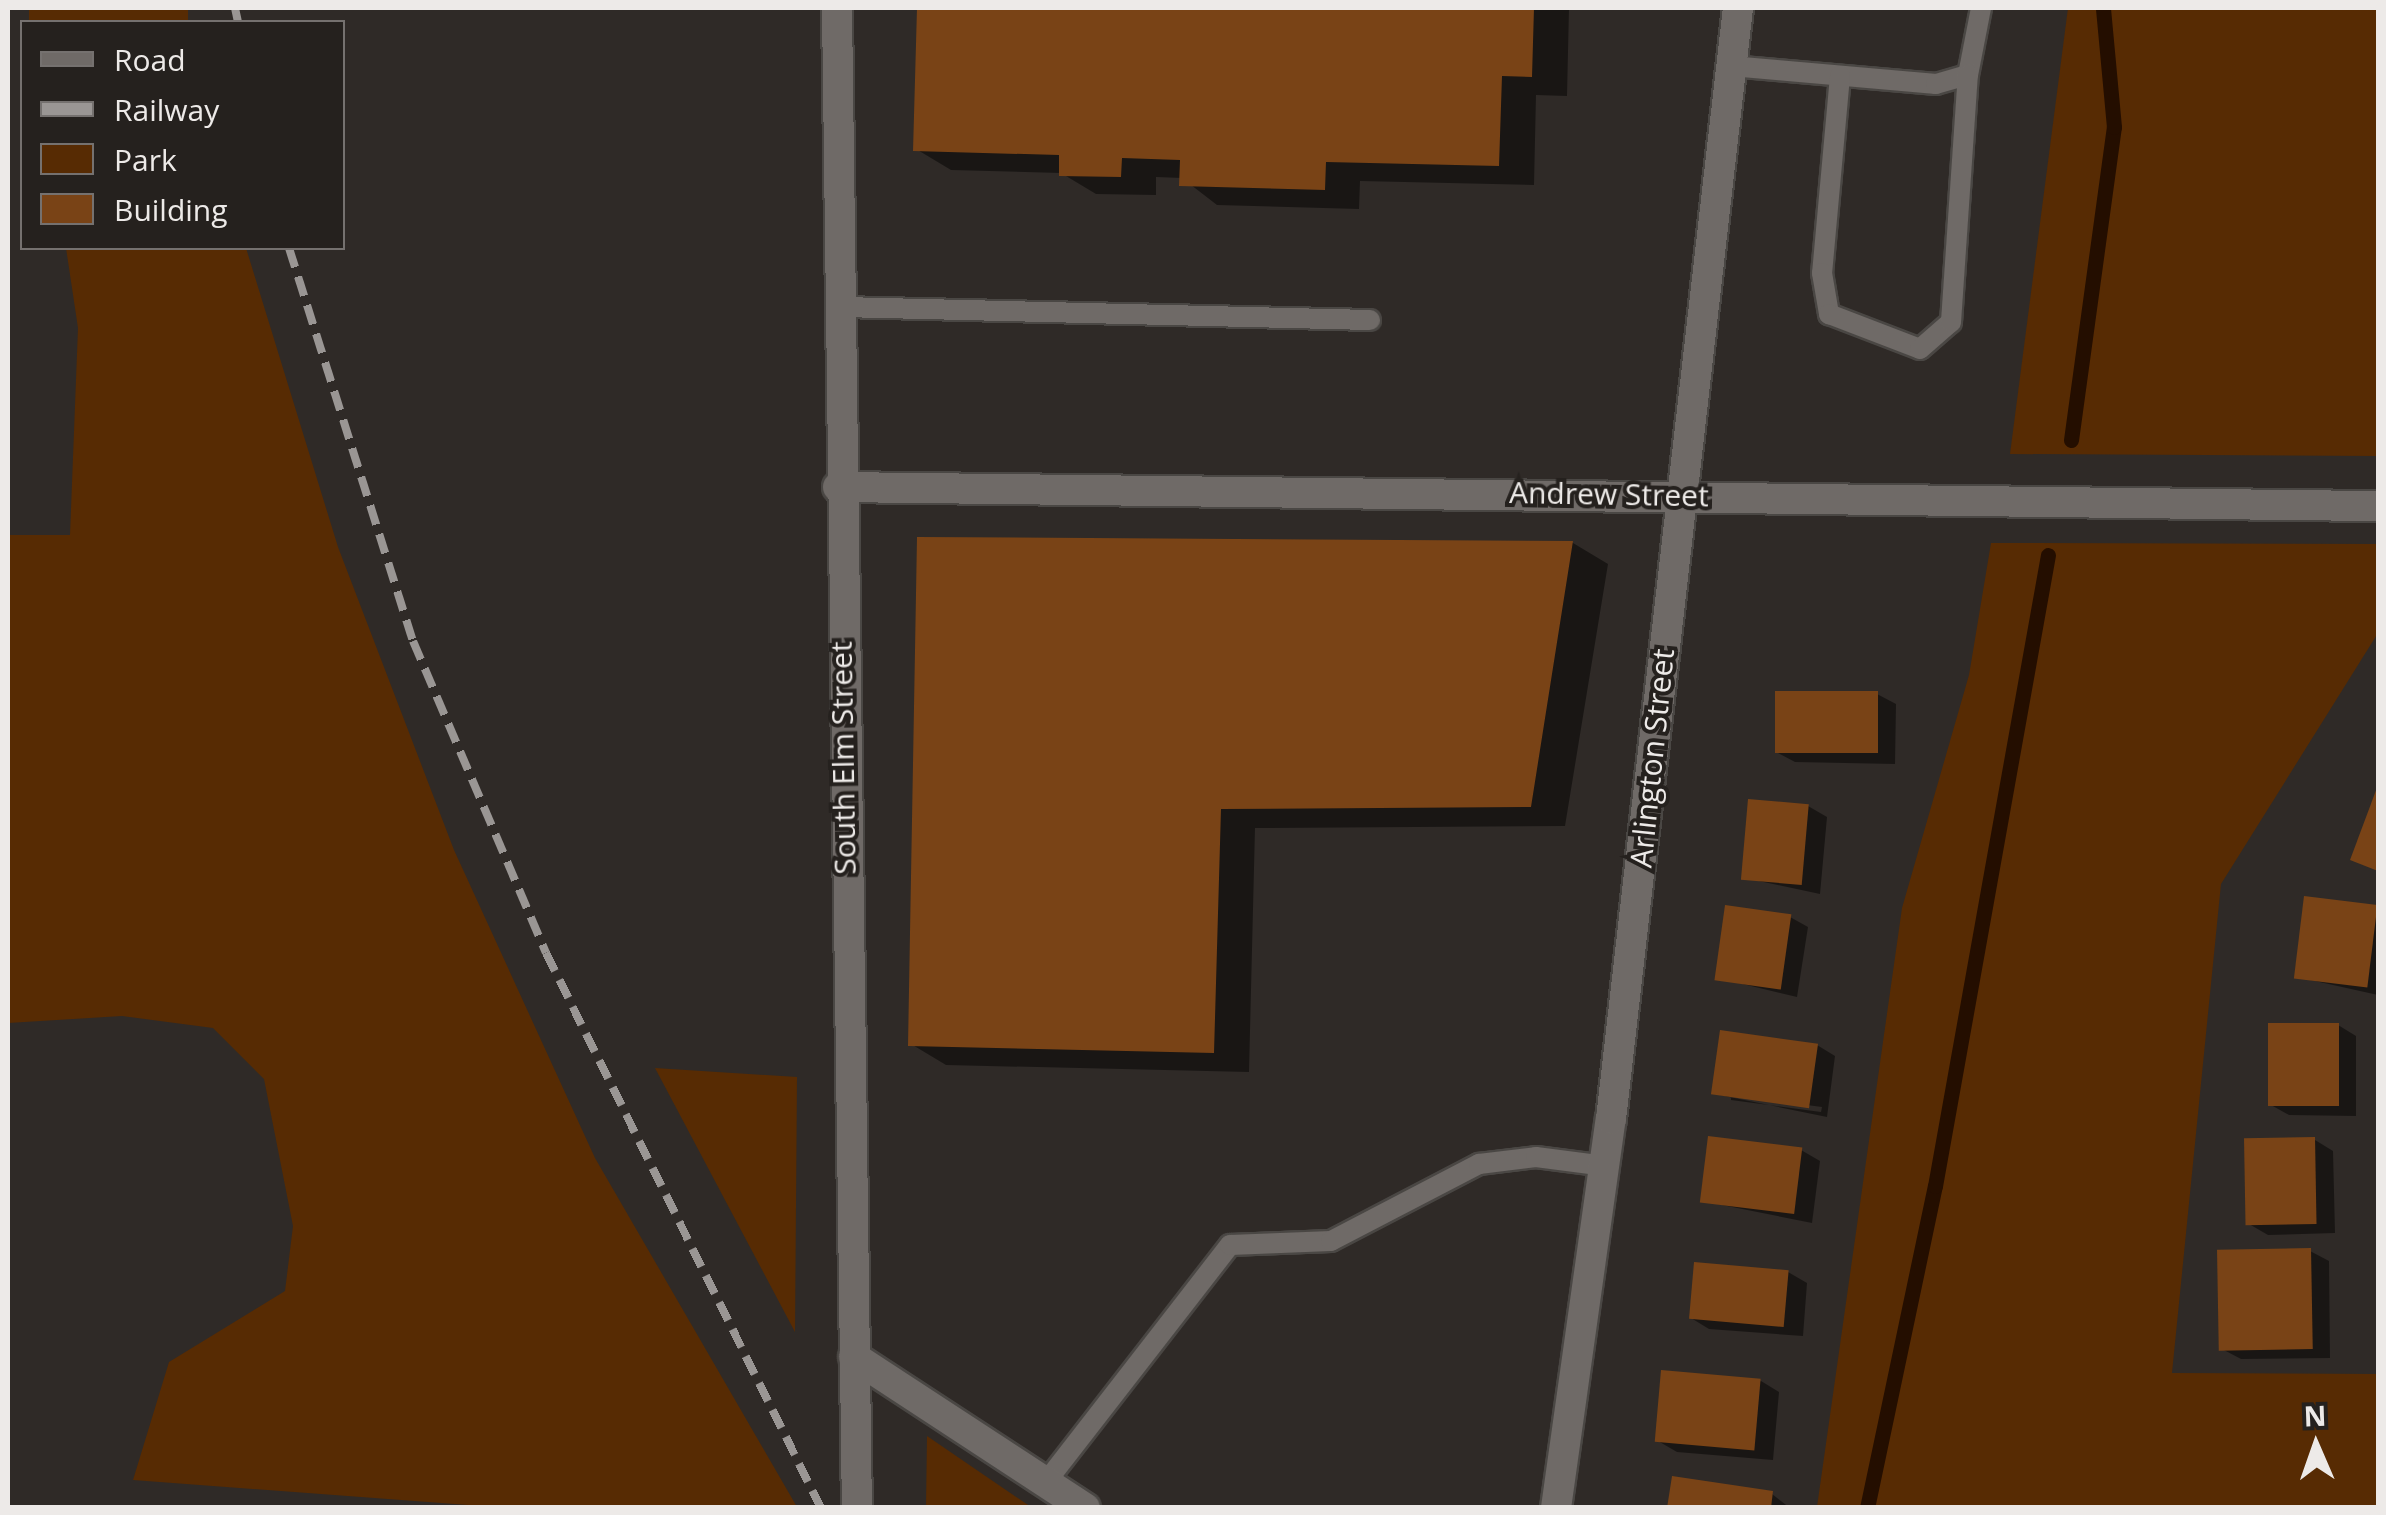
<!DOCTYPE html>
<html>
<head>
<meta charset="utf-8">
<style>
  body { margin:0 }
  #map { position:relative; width:2386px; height:1515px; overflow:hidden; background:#2f2a27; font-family:"Open Sans",sans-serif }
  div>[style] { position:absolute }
  .green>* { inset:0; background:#572b03; transform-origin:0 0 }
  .shadow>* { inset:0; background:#0007 }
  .stream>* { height:15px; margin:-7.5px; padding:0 7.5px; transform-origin:7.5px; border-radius:7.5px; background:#240e00 }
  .building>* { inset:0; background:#794316; transform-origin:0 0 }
  .roads { filter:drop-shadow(2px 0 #4a4744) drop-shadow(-2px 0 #4a4744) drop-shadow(0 2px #4a4744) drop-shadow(0 -2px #4a4744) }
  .lane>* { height:20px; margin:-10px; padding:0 10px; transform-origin:10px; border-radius:10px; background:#6f6a67 }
  .street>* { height:30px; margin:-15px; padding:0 15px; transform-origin:15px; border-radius:15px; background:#6f6a67 }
  .secondary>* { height:30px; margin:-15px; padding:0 15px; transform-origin:15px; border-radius:15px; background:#6f6a67 }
  .rail>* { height:8px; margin-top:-4px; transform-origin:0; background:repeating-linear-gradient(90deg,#9a9694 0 20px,transparent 0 30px) }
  span { translate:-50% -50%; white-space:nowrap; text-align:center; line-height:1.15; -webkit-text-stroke:8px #25211e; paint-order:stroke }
  .street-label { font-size:30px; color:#edeae8 }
  .frame { position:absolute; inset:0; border:10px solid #edeae8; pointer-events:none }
  .legend { position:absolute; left:20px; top:20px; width:325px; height:230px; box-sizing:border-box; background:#25211e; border:2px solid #75716f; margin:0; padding:12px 18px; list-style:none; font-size:30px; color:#edeae8 }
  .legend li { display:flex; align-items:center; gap:20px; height:50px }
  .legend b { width:50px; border:2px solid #75716f }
  .north { position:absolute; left:2266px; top:1395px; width:100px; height:100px; -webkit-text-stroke:8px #25211e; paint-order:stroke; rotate:358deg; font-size:28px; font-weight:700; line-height:40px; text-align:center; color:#edeae8 }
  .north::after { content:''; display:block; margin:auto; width:35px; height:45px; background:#edeae8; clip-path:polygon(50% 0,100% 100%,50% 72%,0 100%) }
</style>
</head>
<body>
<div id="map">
  <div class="green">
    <div style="left:29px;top:8px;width:159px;height:14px"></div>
    <div style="clip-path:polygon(2068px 8px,2378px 8px,2378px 456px,2010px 454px)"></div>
    <div style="clip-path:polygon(66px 248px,246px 248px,338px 547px,454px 850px,595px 1158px,797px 1507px,495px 1507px,133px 1480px,169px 1362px,285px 1291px,293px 1226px,264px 1079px,213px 1028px,122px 1016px,8px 1023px,8px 535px,70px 535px,78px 328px)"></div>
    <div style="clip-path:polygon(1991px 543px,2378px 544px,2378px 633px,2221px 884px,2172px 1373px,2378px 1374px,2378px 1507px,1817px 1507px,1902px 908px,1969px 675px)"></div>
    <div style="clip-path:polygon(655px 1068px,797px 1077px,795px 1332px)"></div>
    <div style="clip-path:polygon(927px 1436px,1031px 1507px,926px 1507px)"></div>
  </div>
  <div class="shadow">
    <div style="clip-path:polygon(919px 8px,1569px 8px,1567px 96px,1536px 95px,1534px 185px,1360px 181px,1359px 209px,1217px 205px,1182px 178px,1156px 177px,1156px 195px,1096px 194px,1061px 173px,951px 170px,916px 149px)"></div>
    <div style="clip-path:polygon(920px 539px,1573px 543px,1608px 564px,1565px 826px,1255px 828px,1249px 1072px,946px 1065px,911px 1044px)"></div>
    <div style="clip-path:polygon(1877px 694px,1896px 704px,1895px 764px,1795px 762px,1776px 752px)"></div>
    <div style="clip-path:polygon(1808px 806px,1827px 817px,1820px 894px,1745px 878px)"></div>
    <div style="clip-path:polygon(2306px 899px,2378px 909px,2378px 995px,2297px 977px)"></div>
    <div style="clip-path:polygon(1790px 917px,1808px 927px,1797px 997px,1718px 978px)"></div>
    <div style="clip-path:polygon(2338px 1025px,2356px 1036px,2356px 1116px,2289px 1115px,2271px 1105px)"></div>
    <div style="clip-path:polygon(evenodd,1817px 1045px,1835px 1056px,1827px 1117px,1715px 1094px,1817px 1045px,1731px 1095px,1822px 1107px,1821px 1112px,1731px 1100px,1731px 1095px)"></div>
    <div style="clip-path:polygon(2315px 1140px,2333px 1151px,2335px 1233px,2268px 1235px,2249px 1224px)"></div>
    <div style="clip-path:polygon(1801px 1150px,1820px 1161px,1812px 1223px,1702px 1201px)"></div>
    <div style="clip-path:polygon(2310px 1251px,2329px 1261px,2330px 1358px,2241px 1359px,2222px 1349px)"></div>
    <div style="clip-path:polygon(1788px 1272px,1807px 1283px,1803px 1336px,1709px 1329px,1691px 1318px)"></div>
    <div style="clip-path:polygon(1761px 1381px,1779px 1392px,1773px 1460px,1677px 1452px,1658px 1441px)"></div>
    <div style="clip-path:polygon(1772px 1494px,1790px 1508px,1670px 1508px)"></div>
  </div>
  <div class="stream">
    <div style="left:2071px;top:440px;width:316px;rotate:-82.2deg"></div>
    <div style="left:2114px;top:127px;width:120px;rotate:-95.3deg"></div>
    <div style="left:1867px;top:1508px;width:329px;rotate:-78.1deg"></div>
    <div style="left:1935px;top:1186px;width:641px;rotate:-79.85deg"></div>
  </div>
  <div class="building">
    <div style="clip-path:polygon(917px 8px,1534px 8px,1532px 77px,1502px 76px,1499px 166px,1326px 162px,1325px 190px,1179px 186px,1180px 160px,1122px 158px,1121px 177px,1059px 176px,1059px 155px,913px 151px)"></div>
    <div style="clip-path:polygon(917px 537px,1573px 541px,1531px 807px,1221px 809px,1214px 1053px,908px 1046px)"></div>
    <div style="left:1775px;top:691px;width:103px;height:62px"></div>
    <div style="clip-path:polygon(2378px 785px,2378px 871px,2350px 860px)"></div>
    <div style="left:1748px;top:799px;width:61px;height:81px;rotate:5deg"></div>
    <div style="left:2304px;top:896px;width:74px;height:83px;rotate:7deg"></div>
    <div style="left:1725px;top:905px;width:67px;height:76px;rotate:8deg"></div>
    <div style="left:2268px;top:1023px;width:71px;height:83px"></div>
    <div style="left:1720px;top:1030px;width:99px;height:65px;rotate:8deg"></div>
    <div style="left:1708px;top:1136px;width:95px;height:67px;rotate:7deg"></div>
    <div style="left:2315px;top:1137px;width:87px;height:71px;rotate:89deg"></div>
    <div style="left:2311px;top:1248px;width:101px;height:94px;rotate:89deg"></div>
    <div style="left:1694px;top:1262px;width:95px;height:57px;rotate:5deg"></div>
    <div style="left:1661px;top:1370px;width:100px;height:72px;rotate:5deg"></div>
    <div style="clip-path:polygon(1672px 1476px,1773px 1491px,1771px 1508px,1667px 1508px)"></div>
  </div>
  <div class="roads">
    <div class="lane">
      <div style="left:1731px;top:66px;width:206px;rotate:5deg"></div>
      <div style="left:1936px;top:84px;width:33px;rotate:-16deg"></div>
      <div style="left:1968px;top:75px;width:68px;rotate:-79deg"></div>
      <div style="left:1840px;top:76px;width:198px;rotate:95.2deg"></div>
      <div style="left:1822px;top:273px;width:42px;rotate:80.3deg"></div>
      <div style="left:1829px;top:314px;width:97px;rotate:21deg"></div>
      <div style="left:1920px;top:349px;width:41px;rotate:-41.1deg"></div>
      <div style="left:1951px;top:322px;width:248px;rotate:-86.1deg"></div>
      <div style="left:842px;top:307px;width:528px;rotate:1.41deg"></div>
      <div style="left:1046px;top:1482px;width:300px;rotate:-52.2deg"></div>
      <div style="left:1230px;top:1245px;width:101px;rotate:-2.3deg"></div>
      <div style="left:1331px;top:1241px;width:167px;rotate:-27.5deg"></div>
      <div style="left:1479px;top:1164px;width:57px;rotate:-7deg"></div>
      <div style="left:1536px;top:1157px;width:70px;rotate:7.4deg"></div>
    </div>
    <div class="street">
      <div style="left:838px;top:487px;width:1540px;rotate:0.71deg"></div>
      <div style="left:854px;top:1357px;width:276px;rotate:33.2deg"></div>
      <div style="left:1556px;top:1508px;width:393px;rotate:-82deg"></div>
      <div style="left:1611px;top:1119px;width:1118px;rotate:-83.48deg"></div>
    </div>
    <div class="secondary">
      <div style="left:837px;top:8px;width:1500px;rotate:89.24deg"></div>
    </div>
  </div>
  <div class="rail">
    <div style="left:235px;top:8px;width:14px;rotate:78deg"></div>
    <div style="left:289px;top:248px;width:412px;rotate:72.5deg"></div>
    <div style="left:413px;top:641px;width:339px;rotate:66.9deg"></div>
    <div style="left:546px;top:953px;width:619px;rotate:63.64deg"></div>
  </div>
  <div class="street-label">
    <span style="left:1609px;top:494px;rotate:1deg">Andrew Street</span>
    <span style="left:843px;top:758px;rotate:-91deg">South Elm Street</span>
    <span style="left:1652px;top:758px;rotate:-84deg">Arlington Street</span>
  </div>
  <div class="frame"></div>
  <ul class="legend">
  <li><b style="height:12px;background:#6f6a67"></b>Road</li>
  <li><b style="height:12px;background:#9a9694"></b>Railway</li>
  <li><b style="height:28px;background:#572b03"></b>Park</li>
  <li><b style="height:28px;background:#794316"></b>Building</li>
  </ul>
  <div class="north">N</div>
</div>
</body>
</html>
